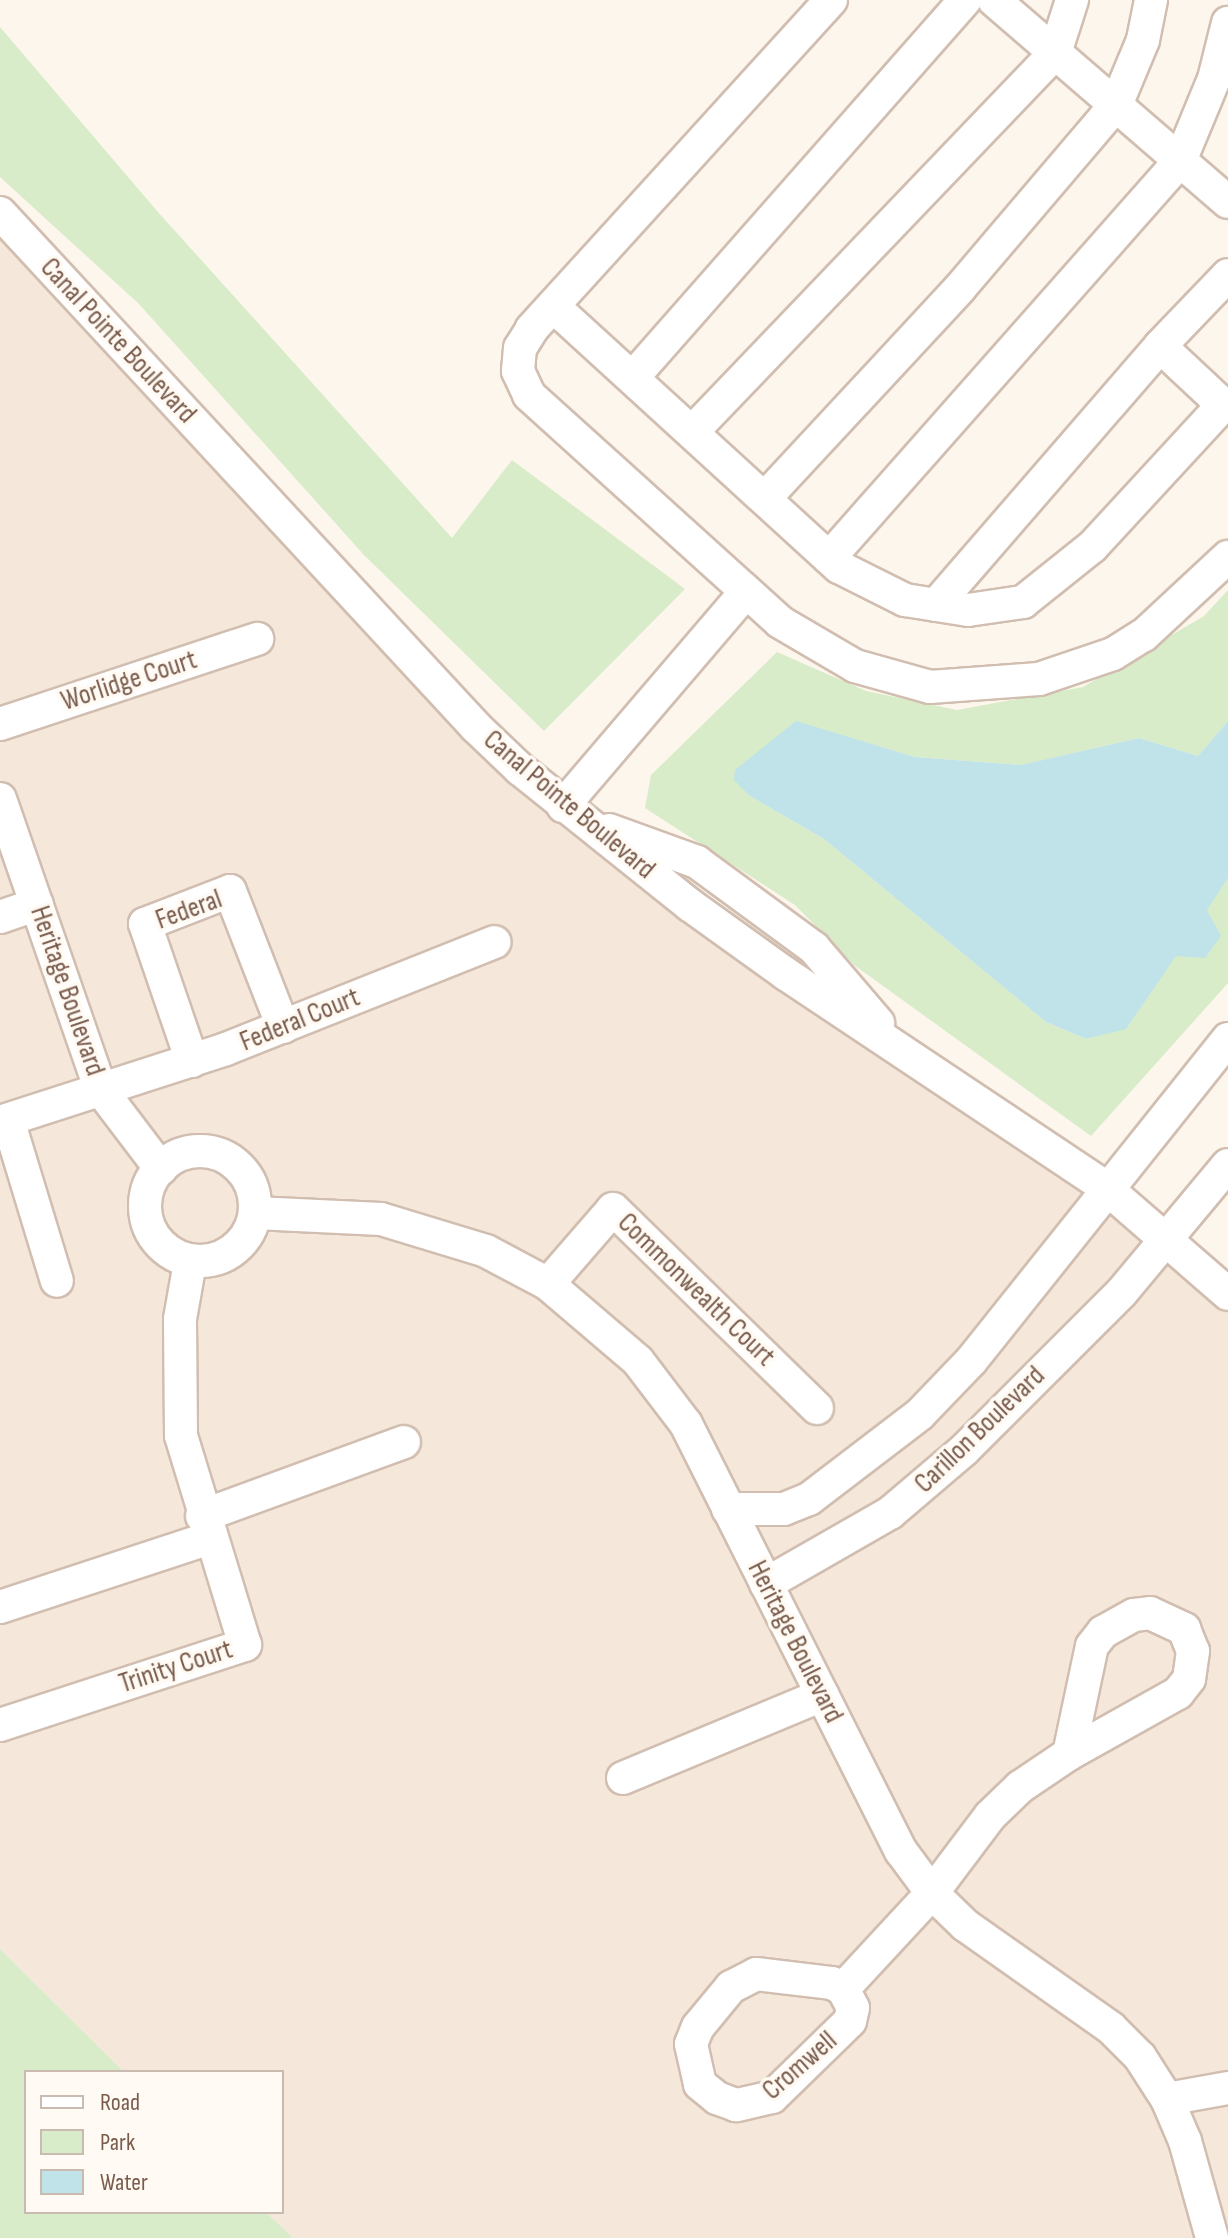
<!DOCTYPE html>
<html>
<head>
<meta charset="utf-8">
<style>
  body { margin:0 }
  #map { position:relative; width:1228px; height:2238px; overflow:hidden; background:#fdf6ec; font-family:"Sofia Sans Condensed",sans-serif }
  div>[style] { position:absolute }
  .residential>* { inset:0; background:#f5e8da }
  .green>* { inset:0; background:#d8ecc9 }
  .water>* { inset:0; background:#bfe3e8 }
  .roads { filter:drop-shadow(2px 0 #d1beb0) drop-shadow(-2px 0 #d1beb0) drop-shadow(0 2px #d1beb0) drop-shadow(0 -2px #d1beb0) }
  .minor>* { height:32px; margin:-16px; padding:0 16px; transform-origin:16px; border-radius:16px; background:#fff }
  .minor>.ring { margin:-16px; padding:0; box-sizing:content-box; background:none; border:32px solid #fff; border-radius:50% }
  span { translate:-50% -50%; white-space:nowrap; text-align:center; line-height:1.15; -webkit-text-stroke:7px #fffaf3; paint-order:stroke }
  .street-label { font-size:28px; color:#7a5c4d }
  .legend { position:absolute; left:24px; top:2070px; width:260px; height:144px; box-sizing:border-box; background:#fffaf3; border:2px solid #cabbb1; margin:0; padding:10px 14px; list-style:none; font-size:24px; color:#7a5c4d }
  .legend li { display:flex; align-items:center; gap:16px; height:40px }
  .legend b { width:40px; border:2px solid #cabbb1 }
</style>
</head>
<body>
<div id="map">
  <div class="residential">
    <div style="clip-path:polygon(0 213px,476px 727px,1228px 1294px,1228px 2238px,293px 2238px,266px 2212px,282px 2212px,282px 2072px,124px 2072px,0 1949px)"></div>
  </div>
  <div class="green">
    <div style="clip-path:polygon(0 27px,157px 211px,452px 538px,512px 460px,685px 589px,544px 731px,364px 555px,139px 304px,0 177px)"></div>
    <div style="clip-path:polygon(1228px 590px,1228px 721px,1198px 756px,1139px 738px,1022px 765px,915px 757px,796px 722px,750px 796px,824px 839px,1046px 1022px,1086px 1039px,1126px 1028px,1228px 878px,1228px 983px,1091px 1136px,854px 965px,795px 905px,645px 808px,651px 775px,777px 652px,866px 691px,957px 710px,1083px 687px,1204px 616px)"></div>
    <div style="clip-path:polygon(0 1949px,124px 2072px,26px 2072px,26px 2212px,266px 2212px,293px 2238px,0 2238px)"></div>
  </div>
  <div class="water">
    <div style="clip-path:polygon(796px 721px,915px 757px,1021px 765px,1139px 738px,1198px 756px,1228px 721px,1228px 878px,1207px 910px,1221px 936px,1205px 958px,1176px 956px,1126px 1029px,1086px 1039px,1046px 1022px,824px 839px,750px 796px,734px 780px,735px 770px)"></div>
  </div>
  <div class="roads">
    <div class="minor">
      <div style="left:831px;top:0;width:445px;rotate:132.3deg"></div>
      <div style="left:532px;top:329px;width:22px;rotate:122deg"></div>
      <div style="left:520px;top:348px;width:23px;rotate:95deg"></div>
      <div style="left:518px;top:371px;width:26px;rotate:65deg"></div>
      <div style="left:529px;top:395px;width:338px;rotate:42.1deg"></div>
      <div style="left:780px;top:622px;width:87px;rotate:30.4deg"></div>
      <div style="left:855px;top:666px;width:78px;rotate:15.6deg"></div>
      <div style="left:930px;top:687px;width:109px;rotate:-4.2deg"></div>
      <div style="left:1039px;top:679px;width:78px;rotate:-18.7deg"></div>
      <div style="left:1113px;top:654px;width:36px;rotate:-32deg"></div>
      <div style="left:1144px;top:635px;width:115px;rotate:-42.9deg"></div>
      <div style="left:994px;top:0;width:309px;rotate:40.8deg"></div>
      <div style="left:0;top:213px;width:701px;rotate:47.2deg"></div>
      <div style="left:476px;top:727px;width:61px;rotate:43.7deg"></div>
      <div style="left:520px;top:769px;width:218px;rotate:38.7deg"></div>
      <div style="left:690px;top:905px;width:118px;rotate:35.7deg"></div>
      <div style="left:786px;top:974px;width:384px;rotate:33.7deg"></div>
      <div style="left:1105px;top:1187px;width:163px;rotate:41deg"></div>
      <div style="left:553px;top:306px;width:387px;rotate:42.4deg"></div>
      <div style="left:839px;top:567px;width:74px;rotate:26.6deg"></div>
      <div style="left:905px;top:600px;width:64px;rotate:9deg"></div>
      <div style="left:968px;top:610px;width:56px;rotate:-8.3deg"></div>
      <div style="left:1023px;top:602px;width:88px;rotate:-38.6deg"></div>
      <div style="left:1092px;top:547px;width:193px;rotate:-47.3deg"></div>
      <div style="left:1223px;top:405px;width:86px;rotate:-136.9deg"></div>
      <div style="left:1160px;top:346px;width:98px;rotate:-46.2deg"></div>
      <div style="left:634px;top:376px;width:501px;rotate:-48.64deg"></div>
      <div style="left:693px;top:431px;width:523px;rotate:-46.24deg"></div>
      <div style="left:1055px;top:53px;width:56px;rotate:-72.2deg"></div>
      <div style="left:765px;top:498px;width:287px;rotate:-47.1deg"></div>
      <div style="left:960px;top:288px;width:240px;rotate:-49.6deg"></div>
      <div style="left:1116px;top:105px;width:70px;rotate:-67.4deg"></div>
      <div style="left:1143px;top:40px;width:41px;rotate:-78.7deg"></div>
      <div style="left:829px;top:558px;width:530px;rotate:-48.52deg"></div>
      <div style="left:1180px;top:161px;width:89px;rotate:-67.5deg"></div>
      <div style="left:1214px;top:79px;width:58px;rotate:-76deg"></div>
      <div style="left:936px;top:605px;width:342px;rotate:-49.1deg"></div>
      <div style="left:0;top:724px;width:271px;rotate:-18.3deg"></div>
      <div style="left:0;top:799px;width:308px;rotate:70.9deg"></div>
      <div style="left:101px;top:1090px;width:99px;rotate:52.8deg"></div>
      <div style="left:563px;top:806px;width:279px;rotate:-49.5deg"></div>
      <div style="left:609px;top:830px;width:94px;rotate:20deg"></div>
      <div style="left:697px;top:862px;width:145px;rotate:36.3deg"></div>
      <div style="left:814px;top:948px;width:99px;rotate:49.5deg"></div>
      <div style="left:0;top:917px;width:39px;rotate:-19deg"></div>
      <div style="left:192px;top:1061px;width:145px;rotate:-108.9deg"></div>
      <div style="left:145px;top:924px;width:91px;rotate:-21.2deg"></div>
      <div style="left:230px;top:891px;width:146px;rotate:68.7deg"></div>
      <div style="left:8px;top:1120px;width:168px;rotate:73.1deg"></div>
      <div style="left:0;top:1122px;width:237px;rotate:-17.9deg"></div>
      <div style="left:226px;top:1049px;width:289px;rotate:-21.7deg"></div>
      <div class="ring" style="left:145px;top:1151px;width:78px;height:78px"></div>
      <div style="left:255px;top:1213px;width:126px;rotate:2.7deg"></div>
      <div style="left:381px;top:1219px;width:110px;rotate:16.9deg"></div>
      <div style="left:486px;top:1251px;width:70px;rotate:28deg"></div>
      <div style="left:548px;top:1284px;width:118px;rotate:40.5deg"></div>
      <div style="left:638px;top:1361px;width:79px;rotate:52.7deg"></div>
      <div style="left:686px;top:1424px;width:478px;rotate:63.3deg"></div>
      <div style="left:901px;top:1851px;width:52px;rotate:53.6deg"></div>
      <div style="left:932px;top:1893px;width:46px;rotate:44.1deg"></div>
      <div style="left:965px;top:1925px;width:179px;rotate:35.2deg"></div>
      <div style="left:1111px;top:2028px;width:41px;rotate:45deg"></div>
      <div style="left:1140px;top:2057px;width:50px;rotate:57.3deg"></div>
      <div style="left:1167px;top:2099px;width:46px;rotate:66.8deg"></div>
      <div style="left:1185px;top:2141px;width:101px;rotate:74.4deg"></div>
      <div style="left:548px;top:1284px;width:99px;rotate:-49.1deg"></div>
      <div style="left:613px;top:1209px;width:285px;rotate:44.3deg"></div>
      <div style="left:728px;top:1509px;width:56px"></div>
      <div style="left:784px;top:1509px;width:27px;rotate:-22deg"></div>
      <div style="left:809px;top:1499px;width:140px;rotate:-37.4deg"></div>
      <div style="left:920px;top:1414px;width:74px;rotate:-46.1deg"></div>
      <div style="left:971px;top:1361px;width:412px;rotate:-51.4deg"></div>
      <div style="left:202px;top:1516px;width:215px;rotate:-20.1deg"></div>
      <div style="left:766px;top:1584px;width:143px;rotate:-29.8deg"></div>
      <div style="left:890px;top:1513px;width:97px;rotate:-40.4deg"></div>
      <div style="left:964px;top:1450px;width:223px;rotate:-45deg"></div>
      <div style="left:1122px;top:1292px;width:165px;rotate:-50.2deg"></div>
      <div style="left:0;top:1607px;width:221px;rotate:-18.2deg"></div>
      <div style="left:1150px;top:1613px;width:38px;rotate:25deg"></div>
      <div style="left:1184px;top:1629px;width:24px;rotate:68deg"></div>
      <div style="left:1193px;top:1651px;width:28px;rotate:98deg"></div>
      <div style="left:1189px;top:1679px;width:18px;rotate:128deg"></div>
      <div style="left:1178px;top:1693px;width:125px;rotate:150.8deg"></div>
      <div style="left:1069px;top:1754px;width:110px;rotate:-78deg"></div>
      <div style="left:1092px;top:1646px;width:18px;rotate:-52deg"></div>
      <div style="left:1103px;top:1632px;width:35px;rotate:-29deg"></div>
      <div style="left:1134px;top:1615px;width:16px;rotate:-7deg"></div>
      <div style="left:0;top:1725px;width:258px;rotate:-18.1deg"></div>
      <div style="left:245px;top:1645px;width:219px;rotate:-107deg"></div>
      <div style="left:181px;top:1436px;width:117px;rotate:-90.5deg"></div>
      <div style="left:180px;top:1319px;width:58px;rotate:-80deg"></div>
      <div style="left:623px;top:1778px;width:216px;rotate:-22.6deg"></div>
      <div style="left:756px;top:1974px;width:77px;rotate:6.8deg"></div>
      <div style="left:832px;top:1983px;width:13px;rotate:29deg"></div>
      <div style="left:843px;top:1989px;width:21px;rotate:62deg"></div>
      <div style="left:853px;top:2008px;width:13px;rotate:103deg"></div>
      <div style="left:850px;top:2021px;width:109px;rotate:135.7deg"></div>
      <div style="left:772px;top:2097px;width:37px;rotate:167deg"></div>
      <div style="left:736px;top:2105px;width:20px;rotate:-160deg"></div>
      <div style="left:717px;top:2098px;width:22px;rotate:-141deg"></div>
      <div style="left:700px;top:2084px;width:41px;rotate:-102.7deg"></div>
      <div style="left:691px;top:2044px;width:18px;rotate:-68deg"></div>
      <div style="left:698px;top:2027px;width:52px;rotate:-50.5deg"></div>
      <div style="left:731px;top:1987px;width:28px;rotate:-27deg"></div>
      <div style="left:843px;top:1989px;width:131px;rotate:-47.2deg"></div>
      <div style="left:932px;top:1893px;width:96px;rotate:-53deg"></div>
      <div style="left:990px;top:1816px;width:42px;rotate:-44deg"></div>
      <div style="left:1020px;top:1787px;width:59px;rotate:-34deg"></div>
      <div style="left:1167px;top:2099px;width:62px;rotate:-10.2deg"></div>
    </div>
  </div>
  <div class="street-label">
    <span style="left:118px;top:341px;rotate:47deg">Canal Pointe Boulevard</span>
    <span style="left:129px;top:681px;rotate:-18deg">Worlidge Court</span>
    <span style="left:569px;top:805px;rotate:40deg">Canal Pointe Boulevard</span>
    <span style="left:189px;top:910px;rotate:-20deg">Federal</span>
    <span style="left:67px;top:991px;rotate:71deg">Heritage Boulevard</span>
    <span style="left:300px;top:1020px;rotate:-22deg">Federal Court</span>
    <span style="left:696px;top:1290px;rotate:44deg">Commonwealth Court</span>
    <span style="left:980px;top:1430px;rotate:-44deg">Carillon Boulevard</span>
    <span style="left:795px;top:1642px;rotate:63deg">Heritage Boulevard</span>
    <span style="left:176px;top:1667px;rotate:-18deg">Trinity Court</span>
    <span style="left:800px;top:2066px;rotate:-41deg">Cromwell</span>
  </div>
  <ul class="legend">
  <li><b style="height:10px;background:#fff"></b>Road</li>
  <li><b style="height:22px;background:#d8ecc9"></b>Park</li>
  <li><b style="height:22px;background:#bfe3e8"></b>Water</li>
  </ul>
</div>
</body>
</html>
